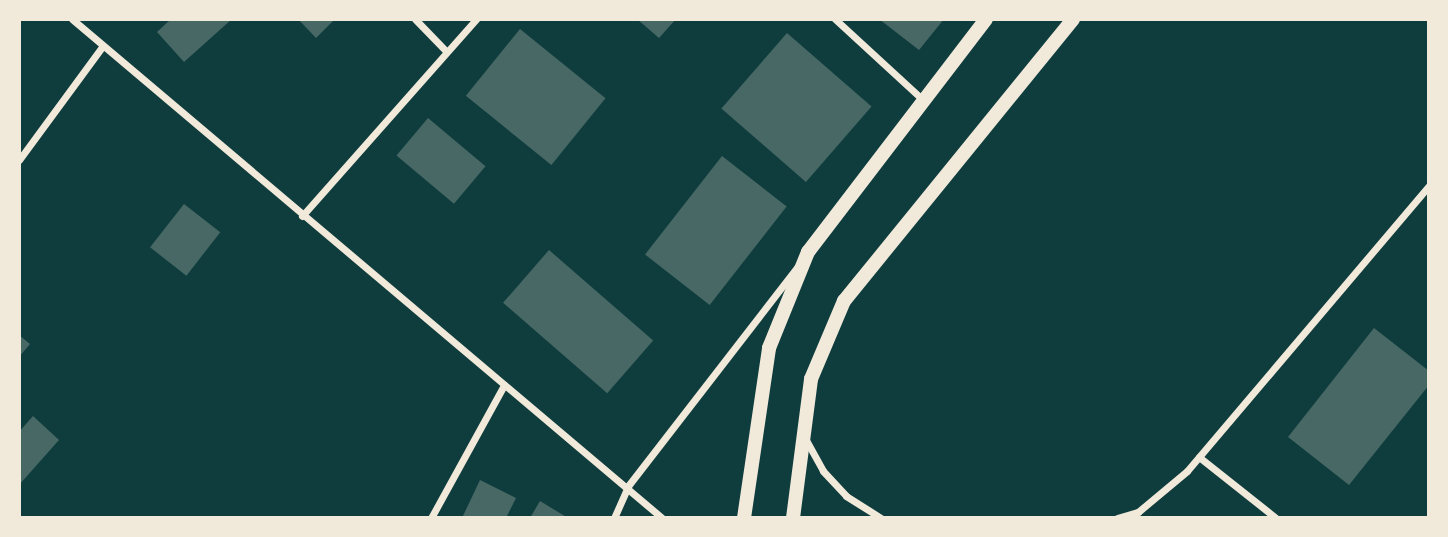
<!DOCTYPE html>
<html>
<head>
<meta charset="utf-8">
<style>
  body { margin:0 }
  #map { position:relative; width:1448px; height:537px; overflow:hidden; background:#0f3d3e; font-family:"Times New Roman",serif }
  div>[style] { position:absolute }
  .building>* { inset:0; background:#486865; transform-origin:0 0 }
  .minor>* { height:7px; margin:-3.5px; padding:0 3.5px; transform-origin:3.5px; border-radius:3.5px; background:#f1e9da }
  .secondary>* { height:14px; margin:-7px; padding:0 7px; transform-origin:7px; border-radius:7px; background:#f1e9da }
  span { translate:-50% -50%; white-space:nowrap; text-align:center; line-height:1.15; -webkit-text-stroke:7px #f1e9da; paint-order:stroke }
  .frame { position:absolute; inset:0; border:21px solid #f1e9da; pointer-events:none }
</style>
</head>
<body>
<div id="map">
  <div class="building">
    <div style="clip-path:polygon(171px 19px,232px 19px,184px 62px,157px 32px)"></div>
    <div style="clip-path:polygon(298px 19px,335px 19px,316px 38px)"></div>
    <div style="clip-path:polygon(637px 19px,676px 19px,659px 38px)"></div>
    <div style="clip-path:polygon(879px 19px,944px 19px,919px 50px)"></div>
    <div style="left:520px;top:29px;width:110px;height:86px;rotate:39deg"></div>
    <div style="left:787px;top:33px;width:112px;height:100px;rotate:41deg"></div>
    <div style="left:428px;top:118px;width:75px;height:49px;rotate:40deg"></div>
    <div style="left:722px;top:156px;width:82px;height:125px;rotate:38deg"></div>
    <div style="left:184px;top:204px;width:46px;height:55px;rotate:38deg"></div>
    <div style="left:549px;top:250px;width:138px;height:70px;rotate:41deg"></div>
    <div style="clip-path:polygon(1374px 328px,1429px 371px,1429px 385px,1349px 485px,1288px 437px)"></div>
    <div style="clip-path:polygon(19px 335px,30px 344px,19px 357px)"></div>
    <div style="clip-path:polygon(33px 416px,59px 440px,19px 485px,19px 432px)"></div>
    <div style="clip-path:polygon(480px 480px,516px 498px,506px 518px,462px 518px)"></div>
    <div style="clip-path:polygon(540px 501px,568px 518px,530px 518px)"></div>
  </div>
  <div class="minor">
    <div style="left:72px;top:19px;width:773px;rotate:40.22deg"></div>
    <div style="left:415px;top:19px;width:45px;rotate:45.9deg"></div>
    <div style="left:835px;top:19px;width:120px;rotate:42.6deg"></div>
    <div style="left:19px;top:160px;width:140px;rotate:-53.7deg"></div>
    <div style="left:302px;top:216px;width:263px;rotate:-48.5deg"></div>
    <div style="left:806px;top:440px;width:35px;rotate:61deg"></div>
    <div style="left:823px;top:471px;width:34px;rotate:47deg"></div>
    <div style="left:846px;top:496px;width:41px;rotate:32.2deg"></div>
    <div style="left:1199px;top:457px;width:98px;rotate:38.4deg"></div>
    <div style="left:431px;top:518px;width:152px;rotate:-61.2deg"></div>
    <div style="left:614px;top:518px;width:35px;rotate:-66deg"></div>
    <div style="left:628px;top:486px;width:277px;rotate:-52.3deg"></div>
    <div style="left:1117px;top:518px;width:22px;rotate:-16deg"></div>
    <div style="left:1138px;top:512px;width:64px;rotate:-39.9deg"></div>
    <div style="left:1187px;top:471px;width:374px;rotate:-49.7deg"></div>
  </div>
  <div class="secondary">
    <div style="left:744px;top:518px;width:172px;rotate:-81.6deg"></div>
    <div style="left:769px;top:348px;width:104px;rotate:-67.9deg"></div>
    <div style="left:808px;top:252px;width:293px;rotate:-52.6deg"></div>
    <div style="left:793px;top:518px;width:140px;rotate:-82.6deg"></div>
    <div style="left:811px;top:379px;width:85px;rotate:-67.1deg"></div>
    <div style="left:844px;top:301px;width:363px;rotate:-50.9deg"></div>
  </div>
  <div class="frame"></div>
</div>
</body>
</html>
